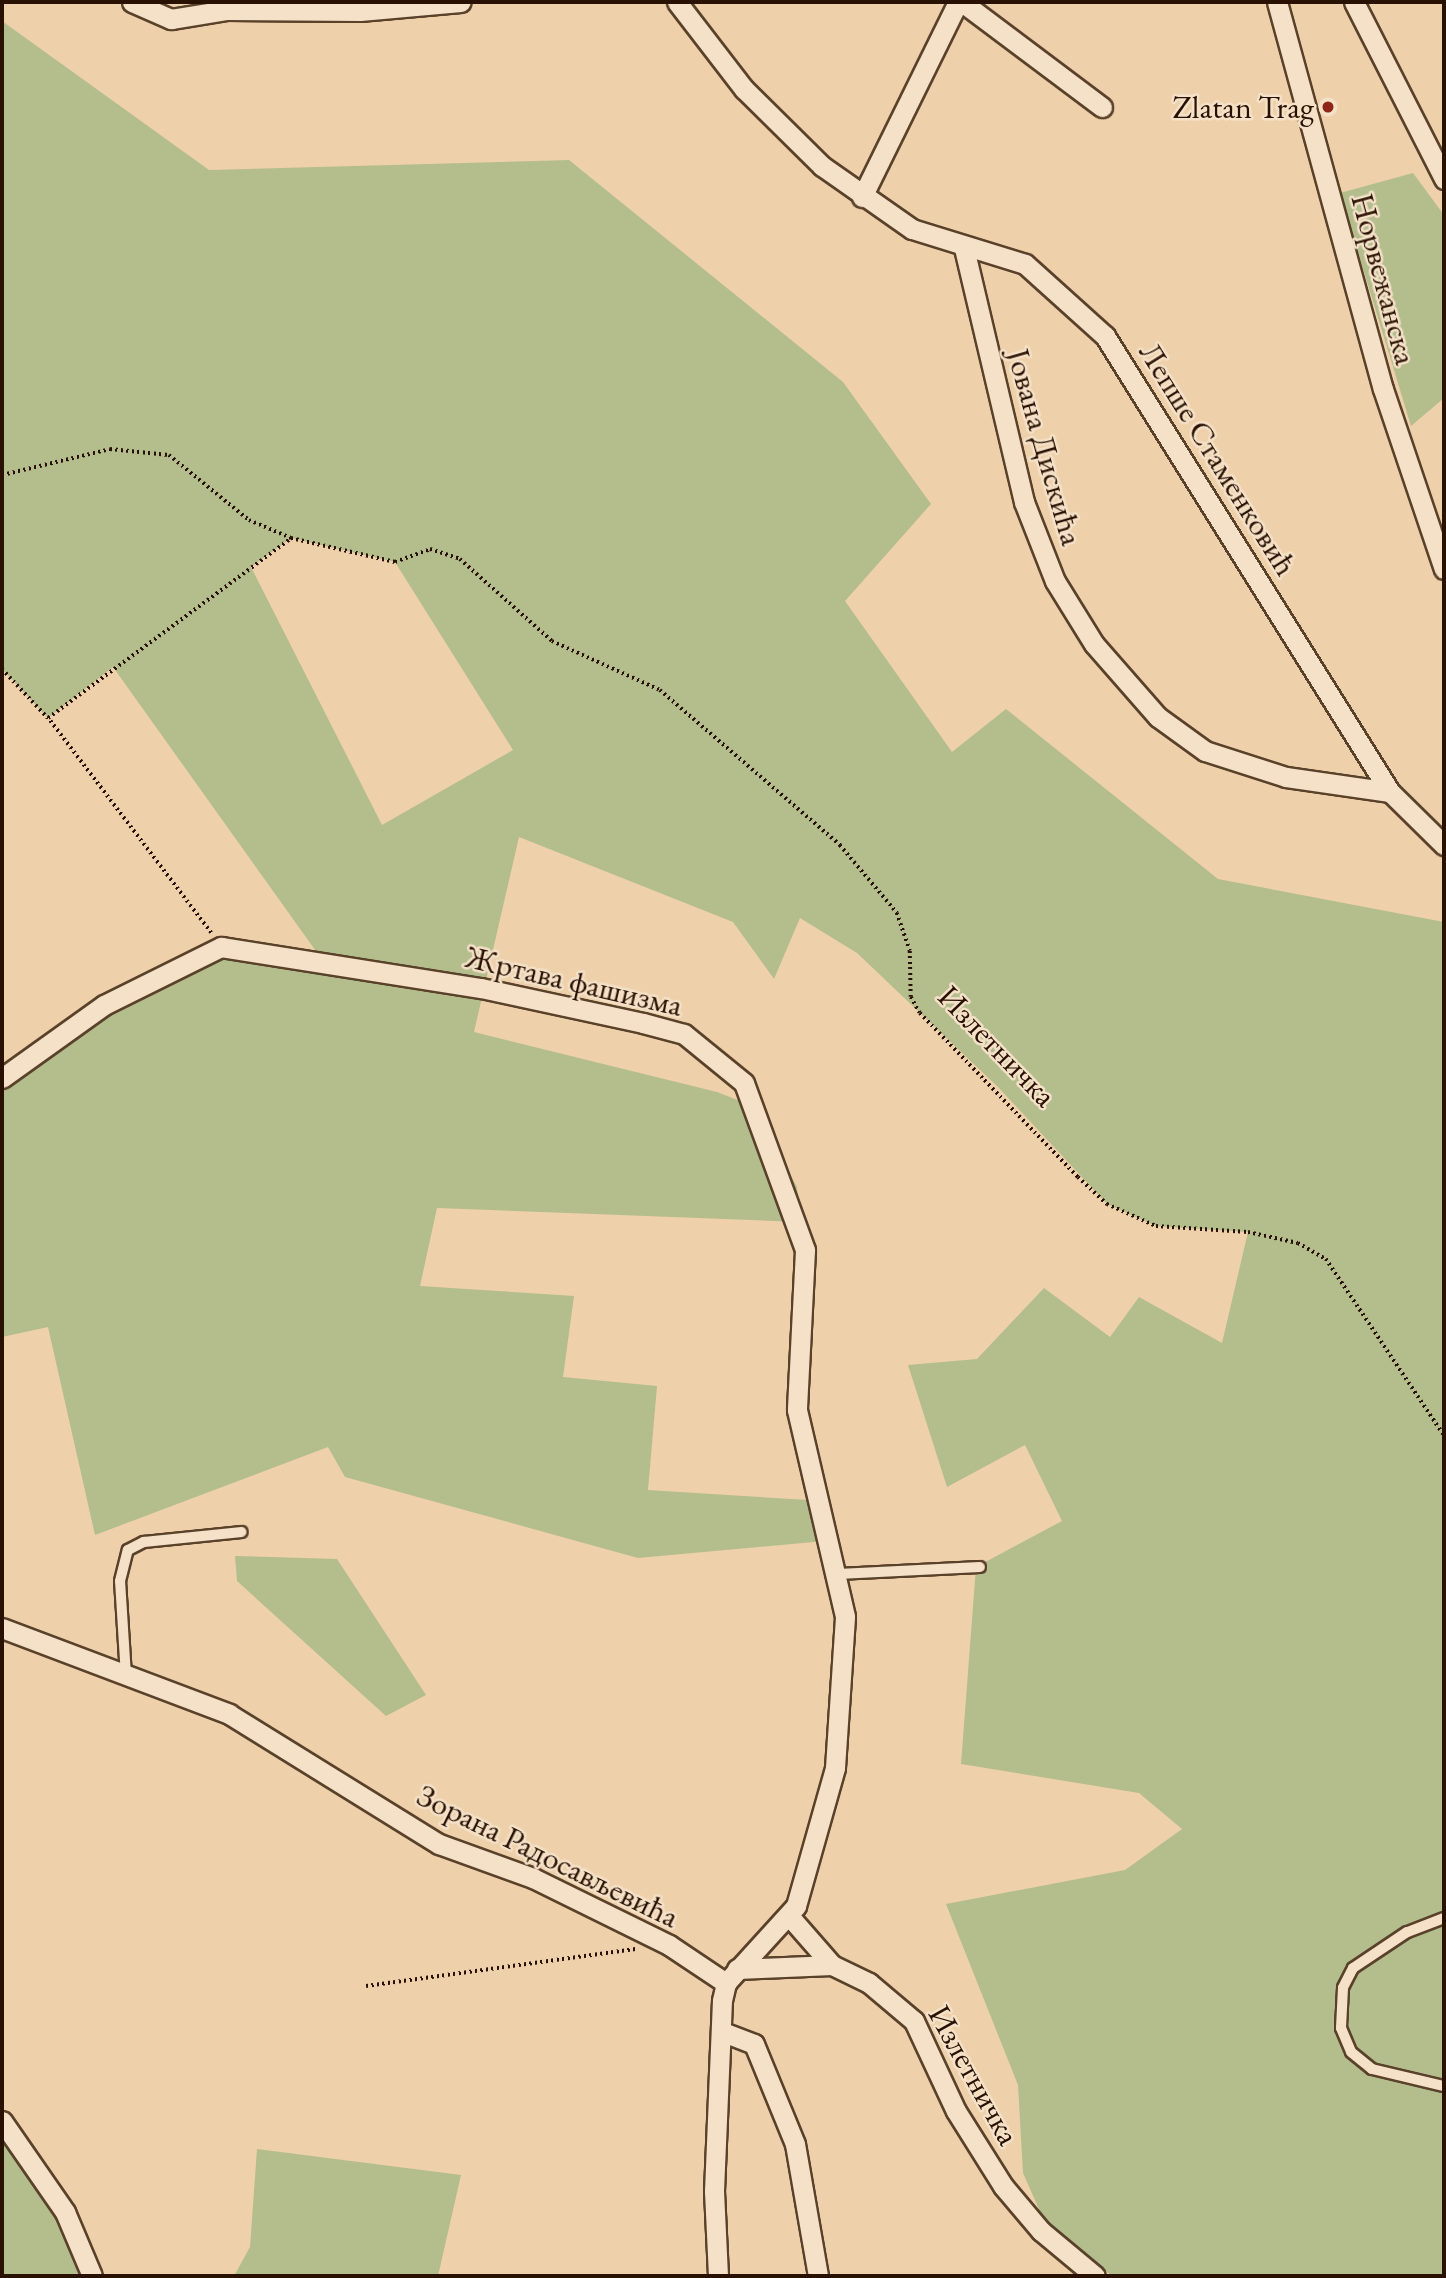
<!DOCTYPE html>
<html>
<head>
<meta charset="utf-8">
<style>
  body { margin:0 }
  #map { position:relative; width:1446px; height:2278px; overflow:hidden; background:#eed1aa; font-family:"EB Garamond",serif }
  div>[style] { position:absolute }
  .green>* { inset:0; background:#b4bd8c }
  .path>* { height:3.5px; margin-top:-1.75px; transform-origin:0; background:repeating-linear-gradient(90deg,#291100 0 2px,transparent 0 5.5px) }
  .roads { filter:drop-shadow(2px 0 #5a412a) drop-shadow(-2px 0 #5a412a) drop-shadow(0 2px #5a412a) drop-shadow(0 -2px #5a412a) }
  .lane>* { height:10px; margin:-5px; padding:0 5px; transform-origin:5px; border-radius:5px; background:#f4e1c8 }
  .street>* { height:19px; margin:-9.5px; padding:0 9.5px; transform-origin:9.5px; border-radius:9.5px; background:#f4e1c8 }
  .dots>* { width:19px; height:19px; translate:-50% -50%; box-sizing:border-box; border:4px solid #f4e1c8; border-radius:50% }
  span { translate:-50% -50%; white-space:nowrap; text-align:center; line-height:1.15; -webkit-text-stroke:5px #f4e1c8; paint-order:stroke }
  .poi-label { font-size:32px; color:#291100 }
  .right { translate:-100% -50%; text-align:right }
  .street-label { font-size:32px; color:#291100 }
  .frame { position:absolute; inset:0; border:4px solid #291100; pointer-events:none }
</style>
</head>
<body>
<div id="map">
  <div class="green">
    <div style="clip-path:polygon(evenodd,2px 21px,209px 170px,569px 160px,843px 382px,931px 504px,845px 601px,952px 752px,1006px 709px,1218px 879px,1444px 922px,1444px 2276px,1112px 2276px,1046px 2225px,1023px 2173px,1018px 2085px,946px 1904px,1125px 1870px,1182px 1829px,1139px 1793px,961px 1764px,976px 1567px,1062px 1521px,1025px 1445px,947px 1487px,908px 1365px,977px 1359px,1044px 1288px,1110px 1337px,1139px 1297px,1222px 1343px,1248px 1232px,1156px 1226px,1107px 1204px,998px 1087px,857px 953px,800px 918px,774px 979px,733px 922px,519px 837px,474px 1032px,717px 1092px,753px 1106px,797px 1187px,800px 1222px,437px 1208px,420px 1286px,574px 1296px,563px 1377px,657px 1386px,648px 1490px,808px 1500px,825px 1541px,638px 1558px,345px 1477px,328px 1447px,95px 1535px,48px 1327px,2px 1337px,2px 1078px,104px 1005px,221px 947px,323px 961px,113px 667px,48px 718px,2px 669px,2px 21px,291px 538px,395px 562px,513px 750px,382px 825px,251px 567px,291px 538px)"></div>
    <div style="clip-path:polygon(1413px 173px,1444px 215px,1444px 398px,1411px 426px,1340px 193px)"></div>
    <div style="clip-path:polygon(235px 1556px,337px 1559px,426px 1695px,386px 1716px,237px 1581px)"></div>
    <div style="clip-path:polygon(2px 2125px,92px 2276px,2px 2276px)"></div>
    <div style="clip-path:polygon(257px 2149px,461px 2175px,438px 2276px,234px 2276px,250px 2247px)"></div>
  </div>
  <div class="path">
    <div style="left:2px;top:475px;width:111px;rotate:-13.5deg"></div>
    <div style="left:110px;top:449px;width:59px;rotate:5.8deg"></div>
    <div style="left:169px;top:455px;width:103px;rotate:39.1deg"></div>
    <div style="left:249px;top:520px;width:46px;rotate:23.2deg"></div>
    <div style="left:291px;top:538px;width:107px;rotate:13deg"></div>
    <div style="left:395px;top:562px;width:37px;rotate:-20deg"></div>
    <div style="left:430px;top:549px;width:32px;rotate:18deg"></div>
    <div style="left:460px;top:559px;width:123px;rotate:41.7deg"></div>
    <div style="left:552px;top:641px;width:119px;rotate:24.4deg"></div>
    <div style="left:660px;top:690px;width:238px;rotate:40.7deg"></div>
    <div style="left:840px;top:845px;width:89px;rotate:50deg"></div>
    <div style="left:897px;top:913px;width:40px;rotate:71.1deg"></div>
    <div style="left:910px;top:951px;width:46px;rotate:88.8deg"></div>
    <div style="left:911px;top:997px;width:18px;rotate:61deg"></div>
    <div style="left:920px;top:1013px;width:228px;rotate:46.1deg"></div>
    <div style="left:1078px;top:1177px;width:40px;rotate:43deg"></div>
    <div style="left:1107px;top:1204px;width:54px;rotate:24.2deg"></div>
    <div style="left:1156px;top:1226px;width:92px;rotate:3.7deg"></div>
    <div style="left:1248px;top:1232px;width:51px;rotate:12.4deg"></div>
    <div style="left:1298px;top:1243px;width:32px;rotate:30deg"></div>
    <div style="left:1326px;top:1259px;width:212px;rotate:56.2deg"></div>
    <div style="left:2px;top:669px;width:67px;rotate:46.8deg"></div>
    <div style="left:211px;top:933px;width:270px;rotate:-127.2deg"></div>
    <div style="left:48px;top:718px;width:302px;rotate:-36.5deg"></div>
    <div style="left:366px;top:1986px;width:272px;rotate:-7.8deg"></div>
  </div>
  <div class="roads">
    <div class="lane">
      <div style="left:838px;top:1574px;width:142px;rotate:-2.8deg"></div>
      <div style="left:126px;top:1676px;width:95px;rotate:-93.6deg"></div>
      <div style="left:120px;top:1581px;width:32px;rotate:-76deg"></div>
      <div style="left:128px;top:1550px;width:18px;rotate:-27deg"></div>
      <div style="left:144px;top:1542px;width:98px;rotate:-5.9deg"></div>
      <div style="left:1444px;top:1918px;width:40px;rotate:159deg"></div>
      <div style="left:1407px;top:1932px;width:65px;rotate:146.3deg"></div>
      <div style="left:1353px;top:1968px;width:22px;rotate:117deg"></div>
      <div style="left:1343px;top:1988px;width:40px;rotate:92.9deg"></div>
      <div style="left:1341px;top:2028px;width:26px;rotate:67deg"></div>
      <div style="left:1351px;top:2052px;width:27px;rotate:39deg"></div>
      <div style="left:1372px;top:2069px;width:74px;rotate:13.3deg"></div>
    </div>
    <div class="street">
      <div style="left:132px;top:2px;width:43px;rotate:23.6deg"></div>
      <div style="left:171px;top:19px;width:57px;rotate:-9.1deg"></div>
      <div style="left:227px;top:10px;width:133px;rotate:0.4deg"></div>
      <div style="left:360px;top:11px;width:101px;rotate:-5.1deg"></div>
      <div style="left:677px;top:2px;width:110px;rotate:52.4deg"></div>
      <div style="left:744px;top:89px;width:110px;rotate:44.6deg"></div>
      <div style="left:822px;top:166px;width:110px;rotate:35deg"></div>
      <div style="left:912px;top:229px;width:118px;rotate:17.2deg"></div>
      <div style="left:1025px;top:264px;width:108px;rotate:42deg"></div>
      <div style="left:1105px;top:336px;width:538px;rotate:57.99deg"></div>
      <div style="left:1390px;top:792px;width:76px;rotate:44.5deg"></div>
      <div style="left:962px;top:2px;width:175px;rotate:36.9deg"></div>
      <div style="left:1277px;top:2px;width:401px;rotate:74.7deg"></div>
      <div style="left:1383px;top:389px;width:190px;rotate:71.3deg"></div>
      <div style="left:1354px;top:2px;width:199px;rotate:63deg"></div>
      <div style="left:862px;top:197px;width:217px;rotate:-63.8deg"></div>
      <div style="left:964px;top:248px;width:261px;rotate:76.7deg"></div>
      <div style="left:1024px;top:502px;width:85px;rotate:68.6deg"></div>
      <div style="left:1055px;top:581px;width:74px;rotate:58.2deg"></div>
      <div style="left:1094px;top:644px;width:97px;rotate:48.8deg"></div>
      <div style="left:1158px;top:717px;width:58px;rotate:35.9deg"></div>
      <div style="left:1205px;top:751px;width:85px;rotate:17.8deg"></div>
      <div style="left:1286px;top:777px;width:105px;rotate:8.2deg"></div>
      <div style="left:2px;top:1078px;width:125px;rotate:-35.6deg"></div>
      <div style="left:104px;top:1005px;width:131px;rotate:-26.4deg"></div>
      <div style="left:221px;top:947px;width:263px;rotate:9deg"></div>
      <div style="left:481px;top:988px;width:166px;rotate:12.2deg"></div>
      <div style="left:643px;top:1023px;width:42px;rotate:15deg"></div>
      <div style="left:684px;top:1034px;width:77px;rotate:39.2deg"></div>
      <div style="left:744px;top:1083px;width:178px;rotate:69.9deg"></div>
      <div style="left:805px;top:1250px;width:160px;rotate:92.9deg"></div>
      <div style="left:797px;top:1410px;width:212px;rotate:76.9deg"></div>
      <div style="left:845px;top:1617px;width:151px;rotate:93.8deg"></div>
      <div style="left:835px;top:1768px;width:143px;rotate:105.8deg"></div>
      <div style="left:796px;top:1906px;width:104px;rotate:132.3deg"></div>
      <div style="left:726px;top:1983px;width:17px;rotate:103deg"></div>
      <div style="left:722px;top:2000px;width:191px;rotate:92.4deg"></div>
      <div style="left:714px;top:2191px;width:85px;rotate:87.3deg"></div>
      <div style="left:2px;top:1628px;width:243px;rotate:20.7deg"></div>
      <div style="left:229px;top:1714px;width:247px;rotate:31.8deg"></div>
      <div style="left:439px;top:1844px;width:100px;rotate:19.9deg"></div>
      <div style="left:533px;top:1878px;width:152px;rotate:26.2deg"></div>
      <div style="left:669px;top:1945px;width:69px;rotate:33.7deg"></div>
      <div style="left:790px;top:1917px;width:64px;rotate:48.8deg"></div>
      <div style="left:832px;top:1965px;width:41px;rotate:25.9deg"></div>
      <div style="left:869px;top:1983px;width:59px;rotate:40.2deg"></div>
      <div style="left:914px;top:2021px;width:99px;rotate:65deg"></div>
      <div style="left:956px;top:2111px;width:89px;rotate:57.9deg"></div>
      <div style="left:1003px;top:2186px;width:59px;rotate:49.8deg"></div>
      <div style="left:1041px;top:2231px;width:70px;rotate:39.8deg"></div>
      <div style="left:737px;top:1969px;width:95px;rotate:-2.4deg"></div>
      <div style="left:723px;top:2032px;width:33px;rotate:21deg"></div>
      <div style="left:754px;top:2044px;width:108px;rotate:67.7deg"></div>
      <div style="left:795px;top:2144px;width:134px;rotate:80.1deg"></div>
      <div style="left:2px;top:2121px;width:111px;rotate:55.3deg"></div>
      <div style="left:65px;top:2212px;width:69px;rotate:67.1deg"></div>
    </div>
  </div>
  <div class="dots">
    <div style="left:1328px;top:107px;background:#8f2418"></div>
  </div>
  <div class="poi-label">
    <span class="right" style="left:1314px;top:107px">Zlatan Trag</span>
  </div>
  <div class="street-label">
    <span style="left:1384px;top:279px;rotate:75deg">Норвежанска</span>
    <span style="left:1045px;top:447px;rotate:74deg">Јована Дискића</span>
    <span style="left:1218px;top:459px;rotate:58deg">Лепше Стаменковић</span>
    <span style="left:574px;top:981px;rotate:13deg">Жртава фашизма</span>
    <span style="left:997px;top:1046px;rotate:46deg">Излетничка</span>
    <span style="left:548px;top:1856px;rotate:26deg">Зорана Радосављевића</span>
    <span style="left:974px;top:2075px;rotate:61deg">Излетничка</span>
  </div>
  <div class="frame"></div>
</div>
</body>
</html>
